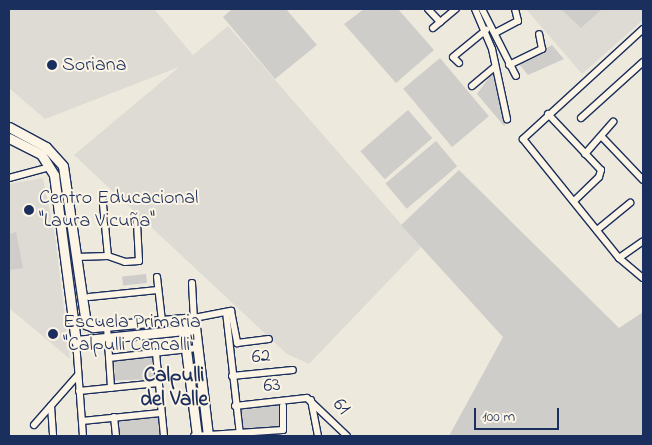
<!DOCTYPE html>
<html>
<head>
<meta charset="utf-8">
<style>
  body { margin:0 }
  #map { position:relative; width:652px; height:445px; overflow:hidden; background:#eee9dd; font-family:"Indie Flower",sans-serif }
  div>[style] { position:absolute }
  .built>* { inset:0; background:#dedbd4 }
  .green>* { inset:0; background:#cfcdca; transform-origin:0 0 }
  .roads { filter:drop-shadow(1px 0 #1b2f5e) drop-shadow(-1px 0 #1b2f5e) drop-shadow(0 1px #1b2f5e) drop-shadow(0 -1px #1b2f5e) }
  .street>* { height:6px; margin:-3px; padding:0 3px; transform-origin:3px; border-radius:3px; background:#fcf5e5 }
  .secondary>* { height:9px; margin:-4.5px; padding:0 4.5px; transform-origin:4.5px; border-radius:4.5px; background:#fcf5e5 }
  .dots>* { width:14px; height:14px; translate:-50% -50%; box-sizing:border-box; border:2px solid #fcf5e5; border-radius:50% }
  span { translate:-50% -50%; white-space:nowrap; text-align:center; line-height:1.15; -webkit-text-stroke:4px #fcf5e5; paint-order:stroke }
  .poi-label { font-size:20px; color:#1b2f5e }
  .left { translate:0 -50%; text-align:left }
  .street-label { font-size:20px; color:#1b2f5e }
  .neighbourhood-label { font-size:21px; color:#1b2f5e; font-weight:700 }
  .frame { position:absolute; inset:0; border:10px solid #1b2f5e; pointer-events:none }
  .scale { position:absolute; left:474px; top:408px; width:85px; height:22px; box-sizing:border-box; border:2px solid #1b2f5e; border-top:0; padding-left:6px; font-size:15px; line-height:18px; white-space:nowrap; color:#1b2f5e; -webkit-text-stroke:4px #fcf5e5; paint-order:stroke }
</style>
</head>
<body>
<div id="map">
  <div class="built">
    <div style="clip-path:polygon(9px 9px,154px 9px,193px 55px,228px 26px,421px 247px,309px 364px,287px 354px,74px 155px,179px 67px,45px 119px,9px 88px)"></div>
    <div style="clip-path:polygon(526px 9px,643px 9px,643px 20px,582px 74px)"></div>
    <div style="clip-path:polygon(43px 178px,55px 236px,70px 359px,9px 308px,9px 184px)"></div>
  </div>
  <div class="green">
    <div style="clip-path:polygon(232px 9px,286px 9px,317px 45px,275px 79px,223px 17px)"></div>
    <div style="clip-path:polygon(364px 9px,398px 9px,434px 50px,396px 83px,344px 24px)"></div>
    <div style="clip-path:polygon(561px 9px,602px 9px,581px 28px)"></div>
    <div style="clip-path:polygon(552px 45px,564px 59px,528px 75px,519px 64px)"></div>
    <div style="left:440px;top:58px;width:76px;height:48px;rotate:50deg"></div>
    <div style="clip-path:polygon(493px 72px,505px 125px,504px 126px,477px 94px)"></div>
    <div style="left:408px;top:110px;width:37px;height:63px;rotate:49deg"></div>
    <div style="left:436px;top:141px;width:33px;height:66px;rotate:50deg"></div>
    <div style="clip-path:polygon(459px 170px,619px 328px,643px 312px,643px 436px,449px 436px,503px 337px,401px 225px)"></div>
    <div style="clip-path:polygon(16px 232px,23px 268px,9px 270px,9px 234px)"></div>
    <div style="left:146px;top:274px;width:9px;height:24px;rotate:84deg"></div>
    <div style="left:154px;top:356px;width:23px;height:40px;rotate:88deg"></div>
    <div style="left:280px;top:405px;width:22px;height:40px;rotate:85deg"></div>
    <div style="clip-path:polygon(159px 417px,160px 436px,119px 436px,118px 421px)"></div>
  </div>
  <div class="roads">
    <div class="street">
      <div style="left:428px;top:9px;width:18px;rotate:47deg"></div>
      <div style="left:475px;top:9px;width:43px;rotate:67deg"></div>
      <div style="left:492px;top:49px;width:72px;rotate:77.9deg"></div>
      <div style="left:482px;top:9px;width:75px;rotate:63.1deg"></div>
      <div style="left:433px;top:28px;width:30px;rotate:-40deg"></div>
      <div style="left:643px;top:29px;width:163px;rotate:137.5deg"></div>
      <div style="left:523px;top:139px;width:153px;rotate:51.1deg"></div>
      <div style="left:619px;top:258px;width:31px;rotate:40deg"></div>
      <div style="left:495px;top:33px;width:26px;rotate:-28deg"></div>
      <div style="left:518px;top:21px;width:12px;rotate:-104deg"></div>
      <div style="left:459px;top:63px;width:8px;rotate:-135deg"></div>
      <div style="left:453px;top:57px;width:43px;rotate:-39.3deg"></div>
      <div style="left:509px;top:65px;width:37px;rotate:-26deg"></div>
      <div style="left:542px;top:49px;width:15px;rotate:-101deg"></div>
      <div style="left:472px;top:86px;width:30px;rotate:-40deg"></div>
      <div style="left:548px;top:114px;width:77px;rotate:46.6deg"></div>
      <div style="left:601px;top:170px;width:7px;rotate:106deg"></div>
      <div style="left:599px;top:177px;width:33px;rotate:136deg"></div>
      <div style="left:581px;top:118px;width:84px;rotate:-42.1deg"></div>
      <div style="left:603px;top:138px;width:58px;rotate:46.4deg"></div>
      <div style="left:585px;top:154px;width:43px;rotate:-48.8deg"></div>
      <div style="left:9px;top:178px;width:42px;rotate:-15deg"></div>
      <div style="left:102px;top:194px;width:62px;rotate:84.5deg"></div>
      <div style="left:597px;top:230px;width:43px;rotate:-39.3deg"></div>
      <div style="left:76px;top:257px;width:32px;rotate:-2deg"></div>
      <div style="left:108px;top:256px;width:18px;rotate:19deg"></div>
      <div style="left:125px;top:262px;width:14px;rotate:-4deg"></div>
      <div style="left:139px;top:261px;width:39px;rotate:-93deg"></div>
      <div style="left:619px;top:258px;width:29px;rotate:-35deg"></div>
      <div style="left:157px;top:277px;width:44px;rotate:83.5deg"></div>
      <div style="left:192px;top:283px;width:35px;rotate:87deg"></div>
      <div style="left:194px;top:318px;width:38px;rotate:-11deg"></div>
      <div style="left:231px;top:311px;width:33px;rotate:79deg"></div>
      <div style="left:237px;top:343px;width:32px;rotate:-7deg"></div>
      <div style="left:89px;top:297px;width:69px;rotate:-5.8deg"></div>
      <div style="left:226px;top:312px;width:123px;rotate:83.5deg"></div>
      <div style="left:107px;top:327px;width:61px;rotate:86.2deg"></div>
      <div style="left:76px;top:341px;width:95px;rotate:85.8deg"></div>
      <div style="left:156px;top:353px;width:83px;rotate:84.5deg"></div>
      <div style="left:109px;top:358px;width:89px;rotate:-6.5deg"></div>
      <div style="left:232px;top:376px;width:61px;rotate:-5.6deg"></div>
      <div style="left:79px;top:391px;width:80px;rotate:-5.7deg"></div>
      <div style="left:311px;top:400px;width:37px;rotate:79deg"></div>
      <div style="left:51px;top:406px;width:30px;rotate:86deg"></div>
      <div style="left:235px;top:406px;width:72px;rotate:-6.3deg"></div>
      <div style="left:307px;top:398px;width:55px;rotate:43.5deg"></div>
      <div style="left:114px;top:417px;width:19px;rotate:84deg"></div>
      <div style="left:82px;top:421px;width:79px;rotate:-5.8deg"></div>
      <div style="left:34px;top:425px;width:65px;rotate:-48.7deg"></div>
      <div style="left:194px;top:436px;width:89px;rotate:-3.9deg"></div>
      <div style="left:283px;top:430px;width:24px;rotate:-90deg"></div>
    </div>
    <div class="secondary">
      <div style="left:9px;top:127px;width:42px;rotate:28.4deg"></div>
      <div style="left:46px;top:147px;width:25px;rotate:48deg"></div>
      <div style="left:63px;top:166px;width:160px;rotate:81.7deg"></div>
      <div style="left:86px;top:324px;width:8px;rotate:23deg"></div>
      <div style="left:93px;top:327px;width:101px;rotate:-5.1deg"></div>
      <div style="left:194px;top:318px;width:119px;rotate:83.2deg"></div>
      <div style="left:9px;top:138px;width:36px;rotate:27deg"></div>
      <div style="left:41px;top:154px;width:25px;rotate:58deg"></div>
      <div style="left:54px;top:175px;width:167px;rotate:82.5deg"></div>
      <div style="left:76px;top:341px;width:109px;rotate:-5.8deg"></div>
      <div style="left:184px;top:330px;width:11px;rotate:15deg"></div>
      <div style="left:183px;top:326px;width:111px;rotate:82.7deg"></div>
    </div>
  </div>
  <div class="dots">
    <div style="left:52px;top:65px;background:#1b2f5e"></div>
    <div style="left:29px;top:210px;background:#1b2f5e"></div>
    <div style="left:53px;top:334px;background:#1b2f5e"></div>
  </div>
  <div class="poi-label">
    <span class="left" style="left:62px;top:65px">Soriana</span>
    <span class="left" style="left:39px;top:210px">Centro Educacional<br>"Laura Vicuña"</span>
    <span class="left" style="left:63px;top:334px">Escuela Primaria<br>"Calpulli Cencalli"</span>
  </div>
  <div class="street-label">
    <span style="left:261px;top:357px;rotate:-6deg">62</span>
    <span style="left:272px;top:386px;rotate:-6deg">63</span>
    <span style="left:341px;top:407px;rotate:46deg">61</span>
  </div>
  <div class="neighbourhood-label">
    <span style="left:174px;top:388px">Calpulli<br>del Valle</span>
  </div>
  <div class="frame"></div>
  <div class="scale">100 m</div>
</div>
</body>
</html>
